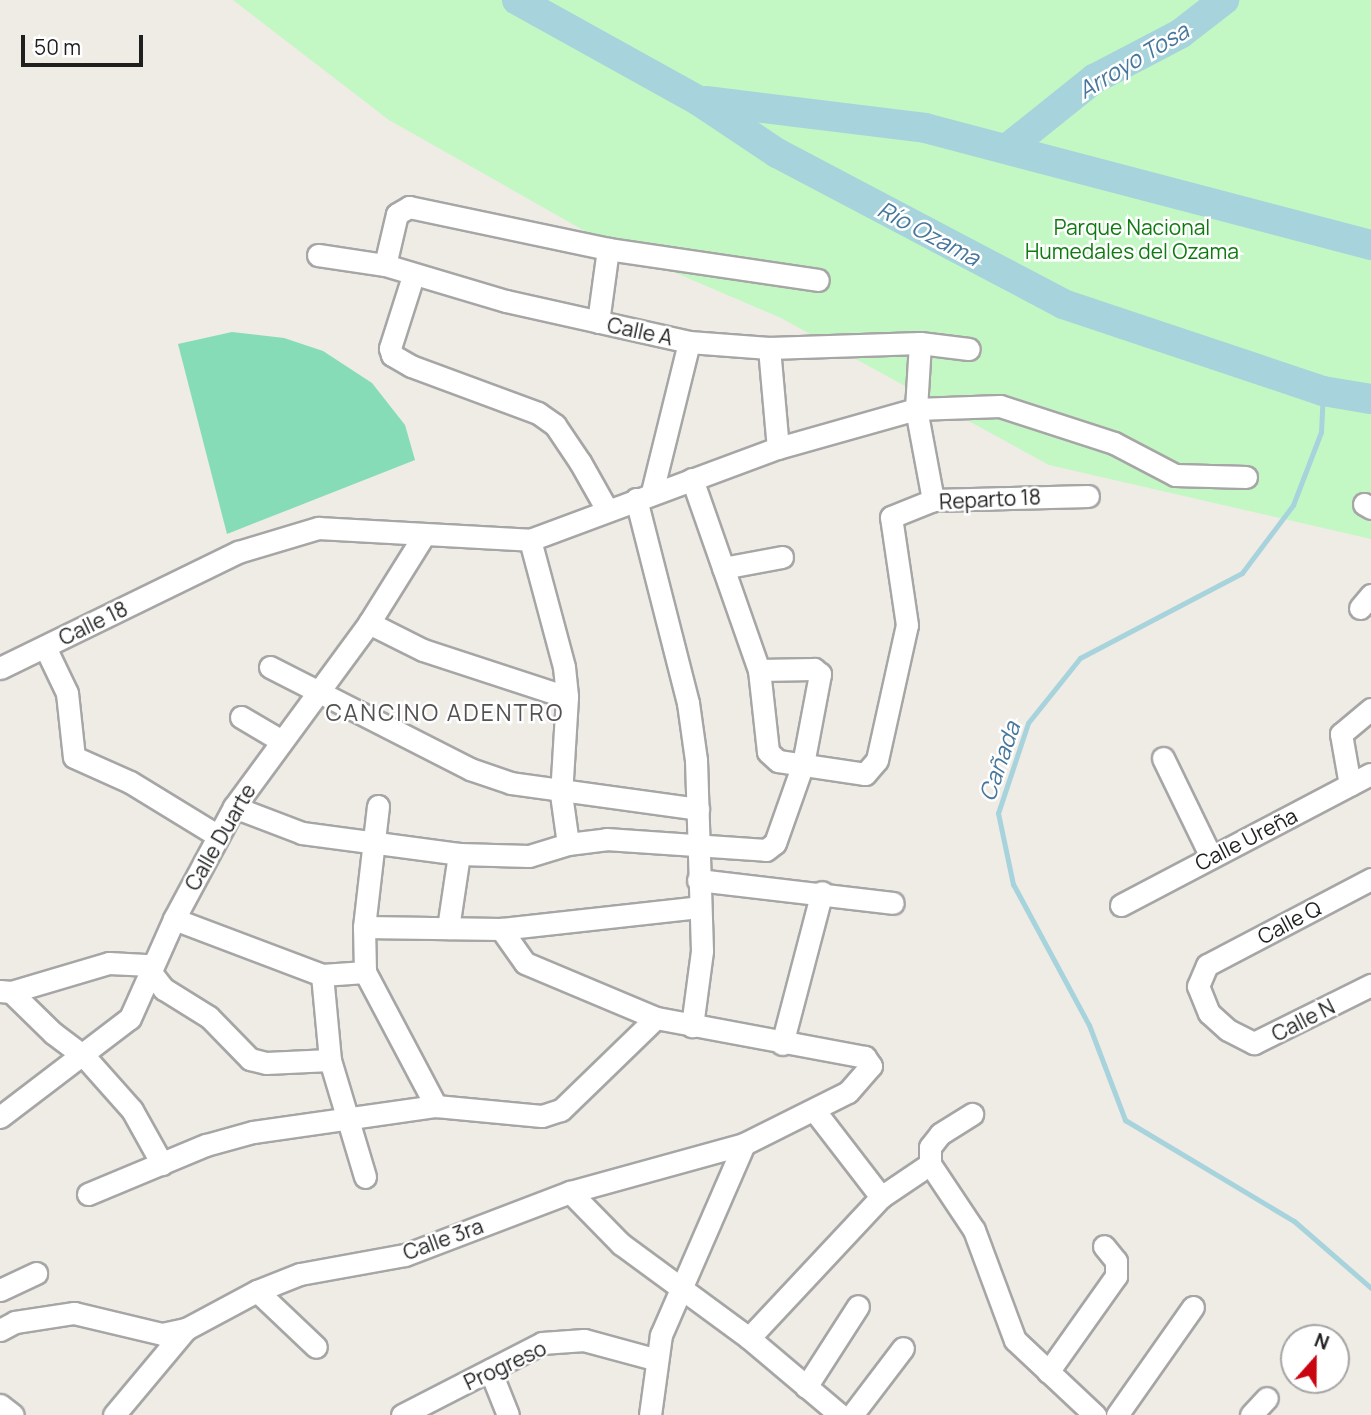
<!DOCTYPE html>
<html>
<head>
<meta charset="utf-8">
<style>
  body { margin:0 }
  #map { position:relative; width:1371px; height:1415px; overflow:hidden; background:#efebe5; font-family:Manrope,sans-serif }
  div>[style] { position:absolute }
  .park>* { inset:0; background:#c3f8c4 }
  .pitch>* { inset:0; background:#85dcb6 }
  .stream>* { height:5px; margin:-2.5px; padding:0 2.5px; transform-origin:2.5px; border-radius:2.5px; background:#a7d3dc }
  .river>* { height:30px; margin:-15px; padding:0 15px; transform-origin:15px; border-radius:15px; background:#a7d3dc }
  .roads { filter:drop-shadow(2px 0 #a6a6a6) drop-shadow(-2px 0 #a6a6a6) drop-shadow(0 2px #a6a6a6) drop-shadow(0 -2px #a6a6a6) }
  .minor>* { height:21px; margin:-10.5px; padding:0 10.5px; transform-origin:10.5px; border-radius:10.5px; background:#fff }
  span { translate:-50% -50%; white-space:nowrap; text-align:center; line-height:1.15; -webkit-text-stroke:5px #fff; paint-order:stroke }
  .park-label { font-size:21px; color:#0e7b11 }
  .street-label { font-size:21px; color:#1f1f1f }
  .water-label { font-size:23px; color:#47779c; font-style:italic }
  .neighbourhood-label { font-size:23px; color:#525252; letter-spacing:2px }
  .north { position:absolute; left:1280px; top:1324px; width:70px; height:70px; box-sizing:border-box; background:#fff; border:2px solid #a5a5a5; border-radius:50%; rotate:21deg; font-size:19px; font-weight:700; line-height:28px; text-align:center; color:#1f1f1f }
  .north::after { content:''; display:block; margin:auto; width:24px; height:32px; background:#c90510; clip-path:polygon(50% 0,100% 100%,50% 72%,0 100%) }
  .scale { position:absolute; left:21px; top:35px; width:122px; height:32px; box-sizing:border-box; border:4px solid #1f1f1f; border-top:0; padding-left:9px; font-size:21px; line-height:24px; white-space:nowrap; color:#1f1f1f; -webkit-text-stroke:5px #fff; paint-order:stroke }
</style>
</head>
<body>
<div id="map">
  <div class="park">
    <div style="clip-path:polygon(233px 0,1371px 0,1371px 539px,1049px 465px,781px 318px,606px 243px,389px 120px)"></div>
  </div>
  <div class="pitch">
    <div style="clip-path:polygon(232px 332px,284px 338px,323px 351px,372px 383px,405px 425px,415px 460px,227px 534px,178px 344px)"></div>
  </div>
  <div class="stream">
    <div style="left:1323px;top:391px;width:41px;rotate:92.8deg"></div>
    <div style="left:1321px;top:432px;width:78px;rotate:111deg"></div>
    <div style="left:1293px;top:505px;width:85px;rotate:126.9deg"></div>
    <div style="left:1242px;top:573px;width:183px;rotate:152.3deg"></div>
    <div style="left:1080px;top:658px;width:83px;rotate:128.7deg"></div>
    <div style="left:1028px;top:723px;width:95px;rotate:108.4deg"></div>
    <div style="left:998px;top:813px;width:73px;rotate:78.1deg"></div>
    <div style="left:1013px;top:884px;width:160px;rotate:61.7deg"></div>
    <div style="left:1089px;top:1025px;width:102px;rotate:69.2deg"></div>
    <div style="left:1125px;top:1120px;width:197px;rotate:30.9deg"></div>
    <div style="left:1294px;top:1221px;width:102px;rotate:41deg"></div>
  </div>
  <div class="river">
    <div style="left:517px;top:0;width:208px;rotate:29deg"></div>
    <div style="left:699px;top:101px;width:94px;rotate:33.7deg"></div>
    <div style="left:777px;top:153px;width:323px;rotate:27.8deg"></div>
    <div style="left:1063px;top:304px;width:274px;rotate:18.5deg"></div>
    <div style="left:1323px;top:391px;width:49px;rotate:9.5deg"></div>
    <div style="left:706px;top:101px;width:221px;rotate:7deg"></div>
    <div style="left:925px;top:128px;width:461px;rotate:14.7deg"></div>
    <div style="left:1009px;top:147px;width:109px;rotate:-38.7deg"></div>
    <div style="left:1094px;top:79px;width:97px;rotate:-27.6deg"></div>
    <div style="left:1180px;top:34px;width:56px;rotate:-37.7deg"></div>
  </div>
  <div class="roads">
    <div class="minor">
      <div style="left:318px;top:255px;width:68px;rotate:8.5deg"></div>
      <div style="left:385px;top:265px;width:126px;rotate:16.6deg"></div>
      <div style="left:506px;top:301px;width:188px;rotate:12.6deg"></div>
      <div style="left:689px;top:342px;width:80px;rotate:4.3deg"></div>
      <div style="left:769px;top:348px;width:151px;rotate:-1.9deg"></div>
      <div style="left:920px;top:343px;width:49px;rotate:7deg"></div>
      <div style="left:385px;top:265px;width:52px;rotate:-76.8deg"></div>
      <div style="left:397px;top:214px;width:14px;rotate:-30deg"></div>
      <div style="left:409px;top:207px;width:203px;rotate:11.9deg"></div>
      <div style="left:608px;top:249px;width:212px;rotate:8.4deg"></div>
      <div style="left:413px;top:276px;width:76px;rotate:107.7deg"></div>
      <div style="left:390px;top:348px;width:7px;rotate:74deg"></div>
      <div style="left:392px;top:355px;width:22px;rotate:30deg"></div>
      <div style="left:411px;top:366px;width:135px;rotate:20.3deg"></div>
      <div style="left:538px;top:413px;width:21px;rotate:35deg"></div>
      <div style="left:555px;top:425px;width:45px;rotate:56deg"></div>
      <div style="left:580px;top:462px;width:55px;rotate:60.6deg"></div>
      <div style="left:598px;top:322px;width:74px;rotate:-82.2deg"></div>
      <div style="left:920px;top:343px;width:66px;rotate:93.5deg"></div>
      <div style="left:916px;top:409px;width:93px;rotate:79.4deg"></div>
      <div style="left:769px;top:348px;width:100px;rotate:84.9deg"></div>
      <div style="left:692px;top:479px;width:202px;rotate:70.7deg"></div>
      <div style="left:759px;top:670px;width:82px;rotate:83.7deg"></div>
      <div style="left:768px;top:752px;width:13px;rotate:42deg"></div>
      <div style="left:778px;top:761px;width:88px;rotate:8.5deg"></div>
      <div style="left:865px;top:774px;width:18px;rotate:-49deg"></div>
      <div style="left:877px;top:760px;width:138px;rotate:-77.5deg"></div>
      <div style="left:907px;top:625px;width:109px;rotate:-98.4deg"></div>
      <div style="left:891px;top:517px;width:45px;rotate:-22deg"></div>
      <div style="left:933px;top:500px;width:155px;rotate:-1.5deg"></div>
      <div style="left:652px;top:492px;width:154px;rotate:-76.1deg"></div>
      <div style="left:636px;top:499px;width:211px;rotate:75.7deg"></div>
      <div style="left:688px;top:703px;width:58px;rotate:82deg"></div>
      <div style="left:696px;top:760px;width:191px;rotate:88.2deg"></div>
      <div style="left:702px;top:951px;width:76px;rotate:97.6deg"></div>
      <div style="left:1364px;top:504px;width:8px;rotate:30deg"></div>
      <div style="left:530px;top:540px;width:131px;rotate:75deg"></div>
      <div style="left:564px;top:667px;width:30px;rotate:84deg"></div>
      <div style="left:567px;top:697px;width:97px;rotate:93.5deg"></div>
      <div style="left:561px;top:794px;width:50px;rotate:82deg"></div>
      <div style="left:723px;top:568px;width:60px;rotate:-10.6deg"></div>
      <div style="left:1360px;top:608px;width:17px;rotate:-50deg"></div>
      <div style="left:369px;top:623px;width:60px;rotate:26.6deg"></div>
      <div style="left:423px;top:650px;width:151px;rotate:18.1deg"></div>
      <div style="left:45px;top:647px;width:51px;rotate:64.4deg"></div>
      <div style="left:67px;top:693px;width:64px;rotate:83.8deg"></div>
      <div style="left:74px;top:757px;width:61px;rotate:24.1deg"></div>
      <div style="left:130px;top:782px;width:103px;rotate:31.5deg"></div>
      <div style="left:270px;top:667px;width:225px;rotate:27deg"></div>
      <div style="left:470px;top:769px;width:43px;rotate:18.9deg"></div>
      <div style="left:511px;top:783px;width:189px;rotate:7.9deg"></div>
      <div style="left:0;top:668px;width:265px;rotate:-26deg"></div>
      <div style="left:238px;top:552px;width:84px;rotate:-16.7deg"></div>
      <div style="left:318px;top:528px;width:212px;rotate:3.2deg"></div>
      <div style="left:530px;top:540px;width:265px;rotate:-20.4deg"></div>
      <div style="left:778px;top:448px;width:143px;rotate:-15.8deg"></div>
      <div style="left:916px;top:409px;width:84px;rotate:-2deg"></div>
      <div style="left:1000px;top:406px;width:120px;rotate:18deg"></div>
      <div style="left:1114px;top:443px;width:69px;rotate:27.7deg"></div>
      <div style="left:1175px;top:475px;width:71px;rotate:1.6deg"></div>
      <div style="left:241px;top:717px;width:45px;rotate:30.5deg"></div>
      <div style="left:1163px;top:758px;width:110px;rotate:64.1deg"></div>
      <div style="left:1350px;top:785px;width:52px;rotate:-100deg"></div>
      <div style="left:1341px;top:734px;width:39px;rotate:-40deg"></div>
      <div style="left:378px;top:806px;width:122px;rotate:96.6deg"></div>
      <div style="left:364px;top:927px;width:45px;rotate:88.7deg"></div>
      <div style="left:365px;top:972px;width:152px;rotate:62.1deg"></div>
      <div style="left:234px;top:807px;width:73px;rotate:20.9deg"></div>
      <div style="left:302px;top:833px;width:158px;rotate:7.6deg"></div>
      <div style="left:459px;top:854px;width:70px;rotate:1.6deg"></div>
      <div style="left:529px;top:856px;width:41px;rotate:-17.1deg"></div>
      <div style="left:568px;top:844px;width:38px;rotate:-7deg"></div>
      <div style="left:606px;top:839px;width:160px;rotate:3.9deg"></div>
      <div style="left:766px;top:850px;width:11px;rotate:-38deg"></div>
      <div style="left:775px;top:843px;width:84px;rotate:-70.5deg"></div>
      <div style="left:803px;top:764px;width:92px;rotate:-79.3deg"></div>
      <div style="left:820px;top:674px;width:8px;rotate:-140deg"></div>
      <div style="left:814px;top:669px;width:55px;rotate:179deg"></div>
      <div style="left:1371px;top:879px;width:185px;rotate:152.3deg"></div>
      <div style="left:1207px;top:965px;width:23px;rotate:113deg"></div>
      <div style="left:1198px;top:986px;width:29px;rotate:68deg"></div>
      <div style="left:1209px;top:1013px;width:25px;rotate:42deg"></div>
      <div style="left:1228px;top:1030px;width:29px;rotate:27deg"></div>
      <div style="left:1254px;top:1043px;width:131px;rotate:-26.4deg"></div>
      <div style="left:698px;top:880px;width:196px;rotate:6.7deg"></div>
      <div style="left:1121px;top:905px;width:282px;rotate:-27.7deg"></div>
      <div style="left:174px;top:919px;width:158px;rotate:20.7deg"></div>
      <div style="left:322px;top:975px;width:43px;rotate:-4deg"></div>
      <div style="left:364px;top:927px;width:137px;rotate:0.8deg"></div>
      <div style="left:501px;top:929px;width:200px;rotate:-6.3deg"></div>
      <div style="left:448px;top:928px;width:75px;rotate:-81.5deg"></div>
      <div style="left:322px;top:975px;width:85px;rotate:84.6deg"></div>
      <div style="left:330px;top:1060px;width:122px;rotate:73.3deg"></div>
      <div style="left:0;top:991px;width:11px;rotate:5deg"></div>
      <div style="left:11px;top:992px;width:102px;rotate:-16.5deg"></div>
      <div style="left:109px;top:963px;width:36px;rotate:3deg"></div>
      <div style="left:145px;top:965px;width:31px;rotate:52deg"></div>
      <div style="left:164px;top:989px;width:53px;rotate:31.9deg"></div>
      <div style="left:209px;top:1017px;width:59px;rotate:45.7deg"></div>
      <div style="left:250px;top:1059px;width:16px;rotate:14deg"></div>
      <div style="left:266px;top:1063px;width:64px;rotate:-2.7deg"></div>
      <div style="left:11px;top:992px;width:59px;rotate:44.3deg"></div>
      <div style="left:53px;top:1033px;width:39px;rotate:37deg"></div>
      <div style="left:84px;top:1056px;width:72px;rotate:48.4deg"></div>
      <div style="left:132px;top:1110px;width:62px;rotate:60.9deg"></div>
      <div style="left:782px;top:1044px;width:157px;rotate:-75.3deg"></div>
      <div style="left:814px;top:1110px;width:110px;rotate:52.4deg"></div>
      <div style="left:0;top:1117px;width:163px;rotate:-37.3deg"></div>
      <div style="left:130px;top:1018px;width:108px;rotate:-66deg"></div>
      <div style="left:174px;top:919px;width:127px;rotate:-61.8deg"></div>
      <div style="left:234px;top:807px;width:228px;rotate:-53.7deg"></div>
      <div style="left:369px;top:623px;width:104px;rotate:-58deg"></div>
      <div style="left:930px;top:1164px;width:17px;rotate:-90deg"></div>
      <div style="left:930px;top:1147px;width:16px;rotate:-52deg"></div>
      <div style="left:940px;top:1134px;width:38px;rotate:-32deg"></div>
      <div style="left:570px;top:1192px;width:73px;rotate:45.6deg"></div>
      <div style="left:621px;top:1244px;width:159px;rotate:36.3deg"></div>
      <div style="left:749px;top:1338px;width:119px;rotate:40.2deg"></div>
      <div style="left:88px;top:1194px;width:128px;rotate:-22.6deg"></div>
      <div style="left:206px;top:1145px;width:49px;rotate:-15.5deg"></div>
      <div style="left:253px;top:1132px;width:185px;rotate:-8.1deg"></div>
      <div style="left:436px;top:1106px;width:106px;rotate:5.4deg"></div>
      <div style="left:542px;top:1116px;width:20px;rotate:-18deg"></div>
      <div style="left:561px;top:1110px;width:132px;rotate:-44.1deg"></div>
      <div style="left:0;top:1290px;width:40px;rotate:-25deg"></div>
      <div style="left:257px;top:1291px;width:81px;rotate:43.5deg"></div>
      <div style="left:0;top:1330px;width:17px;rotate:-28deg"></div>
      <div style="left:15px;top:1322px;width:60px;rotate:-8.7deg"></div>
      <div style="left:74px;top:1313px;width:90px;rotate:13.4deg"></div>
      <div style="left:162px;top:1334px;width:25px;rotate:-12deg"></div>
      <div style="left:186px;top:1329px;width:81px;rotate:-28.2deg"></div>
      <div style="left:257px;top:1291px;width:46px;rotate:-21.6deg"></div>
      <div style="left:300px;top:1274px;width:107px;rotate:-10.3deg"></div>
      <div style="left:405px;top:1255px;width:177px;rotate:-20.9deg"></div>
      <div style="left:570px;top:1192px;width:180px;rotate:-15.4deg"></div>
      <div style="left:744px;top:1144px;width:116px;rotate:-26.6deg"></div>
      <div style="left:848px;top:1092px;width:35px;rotate:-49deg"></div>
      <div style="left:871px;top:1066px;width:11px;rotate:-124deg"></div>
      <div style="left:865px;top:1057px;width:213px;rotate:-169.4deg"></div>
      <div style="left:656px;top:1018px;width:142px;rotate:-157.2deg"></div>
      <div style="left:525px;top:963px;width:42px;rotate:-125.2deg"></div>
      <div style="left:749px;top:1338px;width:193px;rotate:-46.9deg"></div>
      <div style="left:881px;top:1197px;width:59px;rotate:-34deg"></div>
      <div style="left:930px;top:1164px;width:79px;rotate:56.3deg"></div>
      <div style="left:974px;top:1230px;width:117px;rotate:69.6deg"></div>
      <div style="left:1015px;top:1340px;width:110px;rotate:43.2deg"></div>
      <div style="left:490px;top:1370px;width:48px;rotate:68.2deg"></div>
      <div style="left:1048px;top:1372px;width:118px;rotate:-54.7deg"></div>
      <div style="left:1116px;top:1276px;width:15px;rotate:-90deg"></div>
      <div style="left:1116px;top:1261px;width:19px;rotate:-129deg"></div>
      <div style="left:806px;top:1387px;width:96px;rotate:-57.3deg"></div>
      <div style="left:0;top:1405px;width:16px;rotate:38deg"></div>
      <div style="left:114px;top:1415px;width:112px;rotate:-50.1deg"></div>
      <div style="left:402px;top:1415px;width:157px;rotate:-27.2deg"></div>
      <div style="left:542px;top:1343px;width:42px;rotate:-4.1deg"></div>
      <div style="left:584px;top:1340px;width:73px;rotate:15.2deg"></div>
      <div style="left:650px;top:1415px;width:81px;rotate:-82.2deg"></div>
      <div style="left:661px;top:1335px;width:208px;rotate:-66.5deg"></div>
      <div style="left:852px;top:1415px;width:84px;rotate:-52.7deg"></div>
      <div style="left:1117px;top:1415px;width:132px;rotate:-54.9deg"></div>
      <div style="left:1251px;top:1415px;width:23px;rotate:-47deg"></div>
    </div>
  </div>
  <div class="park-label">
    <span style="left:1132px;top:239px">Parque Nacional<br>Humedales del Ozama</span>
  </div>
  <div class="street-label">
    <span style="left:640px;top:331px;rotate:12deg">Calle A</span>
    <span style="left:990px;top:499px;rotate:-3deg">Reparto 18</span>
    <span style="left:93px;top:623px;rotate:-26deg">Calle 18</span>
    <span style="left:220px;top:837px;rotate:-60deg">Calle Duarte</span>
    <span style="left:1246px;top:839px;rotate:-27deg">Calle Ureña</span>
    <span style="left:1289px;top:922px;rotate:-28deg">Calle Q</span>
    <span style="left:1303px;top:1020px;rotate:-27deg">Calle N</span>
    <span style="left:443px;top:1239px;rotate:-20deg">Calle 3ra</span>
    <span style="left:505px;top:1365px;rotate:-25deg">Progreso</span>
  </div>
  <div class="water-label">
    <span style="left:1133px;top:60px;rotate:-31deg">Arroyo Tosa</span>
    <span style="left:929px;top:233px;rotate:28deg">Río Ozama</span>
    <span style="left:999px;top:761px;rotate:-71deg">Cañada</span>
  </div>
  <div class="neighbourhood-label">
    <span style="left:445px;top:712px">CANCINO ADENTRO</span>
  </div>
  <div class="north">N</div>
  <div class="scale">50 m</div>
</div>
</body>
</html>
